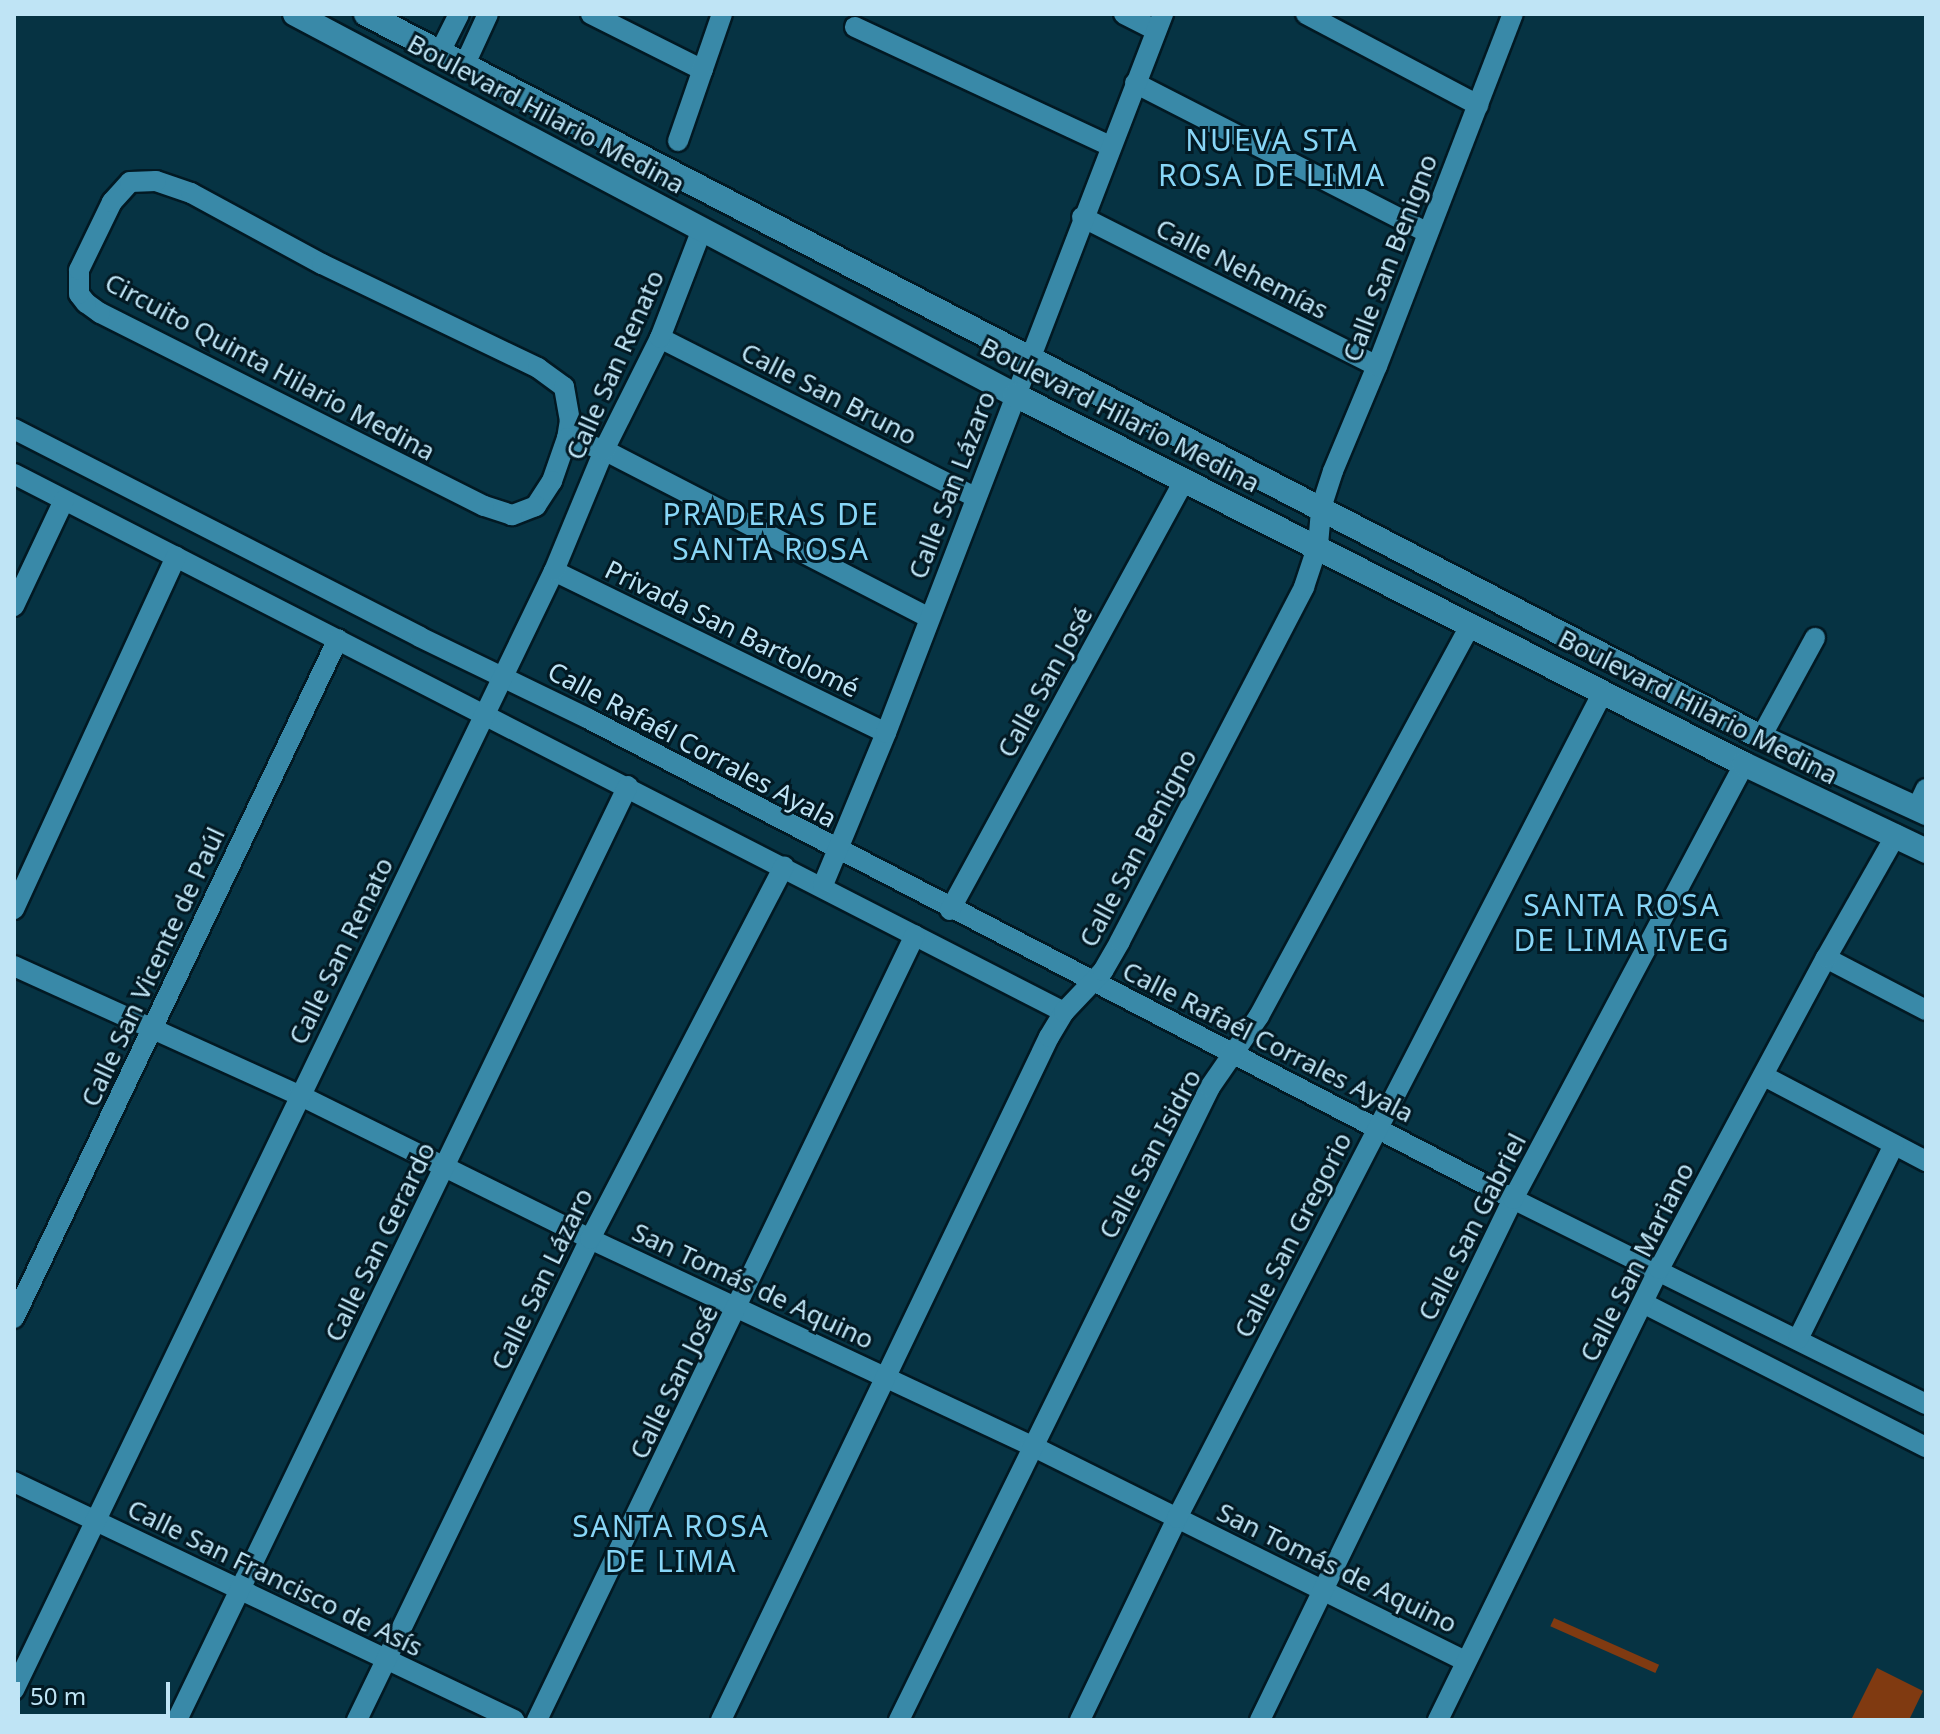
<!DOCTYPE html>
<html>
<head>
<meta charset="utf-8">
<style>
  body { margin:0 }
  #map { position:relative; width:1940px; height:1734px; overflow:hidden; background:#063343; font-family:"Noto Sans",sans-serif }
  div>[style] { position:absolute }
  .green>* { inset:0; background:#803a11; transform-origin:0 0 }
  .roads { filter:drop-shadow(2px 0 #021923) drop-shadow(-2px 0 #021923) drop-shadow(0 2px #021923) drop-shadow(0 -2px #021923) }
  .street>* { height:20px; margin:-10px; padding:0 10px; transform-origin:10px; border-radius:10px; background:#3989a8 }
  .secondary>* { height:24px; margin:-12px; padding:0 12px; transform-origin:12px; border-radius:12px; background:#3989a8 }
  span { translate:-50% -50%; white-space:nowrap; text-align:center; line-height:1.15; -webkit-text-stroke:6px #021923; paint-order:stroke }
  .street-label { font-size:26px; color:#bfe4f5 }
  .quarter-label { font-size:30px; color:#88d6f7; letter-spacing:2px }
  .frame { position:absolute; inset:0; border:16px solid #bfe4f5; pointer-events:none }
  .scale { position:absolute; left:16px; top:1682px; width:154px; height:36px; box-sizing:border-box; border:4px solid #bfe4f5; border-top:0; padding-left:10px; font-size:24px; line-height:28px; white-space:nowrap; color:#bfe4f5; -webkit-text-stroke:6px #021923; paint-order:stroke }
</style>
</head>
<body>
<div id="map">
  <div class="green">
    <div style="left:1554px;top:1618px;width:115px;height:9px;rotate:24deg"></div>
    <div style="clip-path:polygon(1877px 1668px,1923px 1691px,1909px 1720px,1851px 1720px)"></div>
  </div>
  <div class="roads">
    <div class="street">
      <div style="left:591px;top:14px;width:125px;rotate:26.6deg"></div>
      <div style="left:1124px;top:14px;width:36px;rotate:27deg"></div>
      <div style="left:1306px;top:14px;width:195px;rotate:27.9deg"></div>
      <div style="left:855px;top:27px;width:281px;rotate:25deg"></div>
      <div style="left:440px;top:52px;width:42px;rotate:-63.4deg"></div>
      <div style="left:465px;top:64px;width:55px;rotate:-65.3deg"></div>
      <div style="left:1135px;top:83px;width:329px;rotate:27.1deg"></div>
      <div style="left:678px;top:141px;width:134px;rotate:-70.9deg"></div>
      <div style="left:156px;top:181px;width:37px;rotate:19deg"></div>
      <div style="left:191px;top:193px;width:149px;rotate:28.5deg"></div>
      <div style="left:322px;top:264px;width:240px;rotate:25.7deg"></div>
      <div style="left:538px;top:368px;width:32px;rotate:36deg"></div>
      <div style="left:564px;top:387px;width:34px;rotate:80deg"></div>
      <div style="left:570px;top:420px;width:18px;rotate:99deg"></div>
      <div style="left:567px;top:438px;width:46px;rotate:109.2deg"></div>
      <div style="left:552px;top:481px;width:30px;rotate:123deg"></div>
      <div style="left:536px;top:506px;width:26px;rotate:159deg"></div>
      <div style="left:512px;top:515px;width:29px;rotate:-162deg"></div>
      <div style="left:484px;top:506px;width:430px;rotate:-153.3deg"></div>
      <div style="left:100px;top:313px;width:17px;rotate:-144deg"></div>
      <div style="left:86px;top:303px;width:11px;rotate:-128deg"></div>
      <div style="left:79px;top:294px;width:24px;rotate:-90deg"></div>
      <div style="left:79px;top:270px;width:76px;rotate:-64.1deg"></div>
      <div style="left:112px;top:202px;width:27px;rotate:-48deg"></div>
      <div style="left:130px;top:182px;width:26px;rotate:-2deg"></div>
      <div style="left:1082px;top:217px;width:330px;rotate:26.8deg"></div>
      <div style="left:660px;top:338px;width:353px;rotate:26.8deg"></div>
      <div style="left:14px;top:429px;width:456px;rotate:27.1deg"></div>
      <div style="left:420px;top:637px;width:186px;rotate:25.9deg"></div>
      <div style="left:587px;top:718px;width:1043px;rotate:27.45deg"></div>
      <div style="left:1513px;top:1199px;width:461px;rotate:26.4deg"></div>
      <div style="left:567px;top:438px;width:39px;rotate:18deg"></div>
      <div style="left:604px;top:450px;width:365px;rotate:27.3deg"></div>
      <div style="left:14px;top:474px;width:1180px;rotate:27.13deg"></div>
      <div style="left:554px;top:571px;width:369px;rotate:26deg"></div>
      <div style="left:14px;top:606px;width:117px;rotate:-64.7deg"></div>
      <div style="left:1761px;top:737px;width:113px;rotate:-61.4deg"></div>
      <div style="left:1917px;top:808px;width:21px;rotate:-65deg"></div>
      <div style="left:823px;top:885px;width:165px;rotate:-67.5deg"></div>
      <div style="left:886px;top:733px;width:771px;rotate:-68.93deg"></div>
      <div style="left:14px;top:909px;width:388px;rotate:-65.3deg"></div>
      <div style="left:950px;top:910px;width:491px;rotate:-61.4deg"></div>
      <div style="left:1826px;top:958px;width:113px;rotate:27.5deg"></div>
      <div style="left:14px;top:966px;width:313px;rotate:24.4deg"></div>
      <div style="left:299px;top:1095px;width:325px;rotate:26.3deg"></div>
      <div style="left:590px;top:1239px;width:488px;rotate:25.1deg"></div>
      <div style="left:1032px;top:1446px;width:484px;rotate:26.4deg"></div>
      <div style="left:1764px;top:1076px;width:183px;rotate:27.7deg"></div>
      <div style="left:1643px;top:1303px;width:318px;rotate:27deg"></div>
      <div style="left:14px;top:1318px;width:752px;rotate:-64.49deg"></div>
      <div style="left:1798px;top:1339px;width:216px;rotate:-63.7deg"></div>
      <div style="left:14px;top:1482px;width:554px;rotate:25.45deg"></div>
      <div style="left:14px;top:1690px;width:1242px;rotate:-64.24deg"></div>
      <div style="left:554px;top:571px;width:131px;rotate:-67.5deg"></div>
      <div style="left:604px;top:450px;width:125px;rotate:-63.4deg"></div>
      <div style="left:660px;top:338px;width:117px;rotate:-68.9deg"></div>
      <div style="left:177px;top:1720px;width:1037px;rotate:-64.23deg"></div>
      <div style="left:357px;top:1720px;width:534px;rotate:-64.15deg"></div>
      <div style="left:590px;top:1239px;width:420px;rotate:-62.5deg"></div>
      <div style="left:537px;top:1720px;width:871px;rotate:-64.29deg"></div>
      <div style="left:721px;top:1720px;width:758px;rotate:-64.35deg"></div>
      <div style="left:1049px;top:1037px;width:29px;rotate:-59deg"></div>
      <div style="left:1064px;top:1012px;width:57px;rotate:-46.4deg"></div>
      <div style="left:1103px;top:971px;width:34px;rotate:-60deg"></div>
      <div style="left:1120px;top:941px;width:399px;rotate:-62.5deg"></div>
      <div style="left:1304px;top:587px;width:44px;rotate:-71.6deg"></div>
      <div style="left:1318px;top:545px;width:37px;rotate:-85deg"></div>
      <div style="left:1321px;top:508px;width:39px;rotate:-72deg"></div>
      <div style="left:1333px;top:471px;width:114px;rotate:-67.3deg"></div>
      <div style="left:1377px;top:366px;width:377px;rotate:-68.9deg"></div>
      <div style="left:899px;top:1720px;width:705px;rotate:-63.83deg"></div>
      <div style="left:1210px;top:1087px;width:86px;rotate:-55.4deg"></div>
      <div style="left:1259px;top:1016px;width:446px;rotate:-61.6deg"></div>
      <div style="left:1080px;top:1720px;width:224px;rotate:-64.3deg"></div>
      <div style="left:1177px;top:1518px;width:929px;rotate:-62.72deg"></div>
      <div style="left:1260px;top:1720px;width:579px;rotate:-64.1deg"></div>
      <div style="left:1513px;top:1199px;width:493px;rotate:-62deg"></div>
      <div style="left:1438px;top:1720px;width:502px;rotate:-63.89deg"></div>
      <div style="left:1659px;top:1269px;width:353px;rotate:-61.8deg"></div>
      <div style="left:1826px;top:958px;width:142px;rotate:-60.4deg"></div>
    </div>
    <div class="secondary">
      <div style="left:295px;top:14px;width:815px;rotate:27.89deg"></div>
      <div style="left:1015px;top:395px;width:817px;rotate:26.85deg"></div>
      <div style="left:1744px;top:764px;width:202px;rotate:25.5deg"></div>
      <div style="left:366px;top:14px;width:1571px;rotate:27.4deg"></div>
      <div style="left:1761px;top:737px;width:182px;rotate:24.7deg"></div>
    </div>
  </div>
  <div class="street-label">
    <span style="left:546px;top:114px;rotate:28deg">Boulevard Hilario Medina</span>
    <span style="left:1390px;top:258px;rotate:-69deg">Calle San Benigno</span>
    <span style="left:1242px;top:269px;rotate:27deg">Calle Nehemías</span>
    <span style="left:615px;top:365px;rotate:-66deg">Calle San Renato</span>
    <span style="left:270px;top:367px;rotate:28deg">Circuito Quinta Hilario Medina</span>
    <span style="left:829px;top:394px;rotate:27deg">Calle San Bruno</span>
    <span style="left:1120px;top:415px;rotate:27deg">Boulevard Hilario Medina</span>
    <span style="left:952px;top:485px;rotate:-69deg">Calle San Lázaro</span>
    <span style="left:732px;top:629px;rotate:26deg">Privada San Bartolomé</span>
    <span style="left:1045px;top:682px;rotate:-61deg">Calle San José</span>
    <span style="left:1698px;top:707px;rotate:27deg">Boulevard Hilario Medina</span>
    <span style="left:692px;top:745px;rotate:28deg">Calle Rafaél Corrales Ayala</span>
    <span style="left:1138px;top:848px;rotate:-62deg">Calle San Benigno</span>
    <span style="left:341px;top:951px;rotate:-64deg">Calle San Renato</span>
    <span style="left:153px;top:967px;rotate:-65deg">Calle San Vicente de Paúl</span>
    <span style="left:1268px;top:1042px;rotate:27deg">Calle Rafaél Corrales Ayala</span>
    <span style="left:1150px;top:1154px;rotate:-62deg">Calle San Isidro</span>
    <span style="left:1472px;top:1227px;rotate:-63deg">Calle San Gabriel</span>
    <span style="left:1293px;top:1235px;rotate:-63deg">Calle San Gregorio</span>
    <span style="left:380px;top:1242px;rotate:-64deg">Calle San Gerardo</span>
    <span style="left:1637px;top:1262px;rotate:-63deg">Calle San Mariano</span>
    <span style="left:542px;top:1279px;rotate:-64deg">Calle San Lázaro</span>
    <span style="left:753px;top:1286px;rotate:25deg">San Tomás de Aquino</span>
    <span style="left:674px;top:1382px;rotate:-64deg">Calle San José</span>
    <span style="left:1337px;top:1568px;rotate:26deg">San Tomás de Aquino</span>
    <span style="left:275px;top:1578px;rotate:26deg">Calle San Francisco de Asís</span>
  </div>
  <div class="quarter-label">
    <span style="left:1272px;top:157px">NUEVA STA<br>ROSA DE LIMA</span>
    <span style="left:771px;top:531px">PRADERAS DE<br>SANTA ROSA</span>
    <span style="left:1622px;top:922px">SANTA ROSA<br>DE LIMA IVEG</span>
    <span style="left:671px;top:1543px">SANTA ROSA<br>DE LIMA</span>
  </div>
  <div class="frame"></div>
  <div class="scale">50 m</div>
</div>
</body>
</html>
